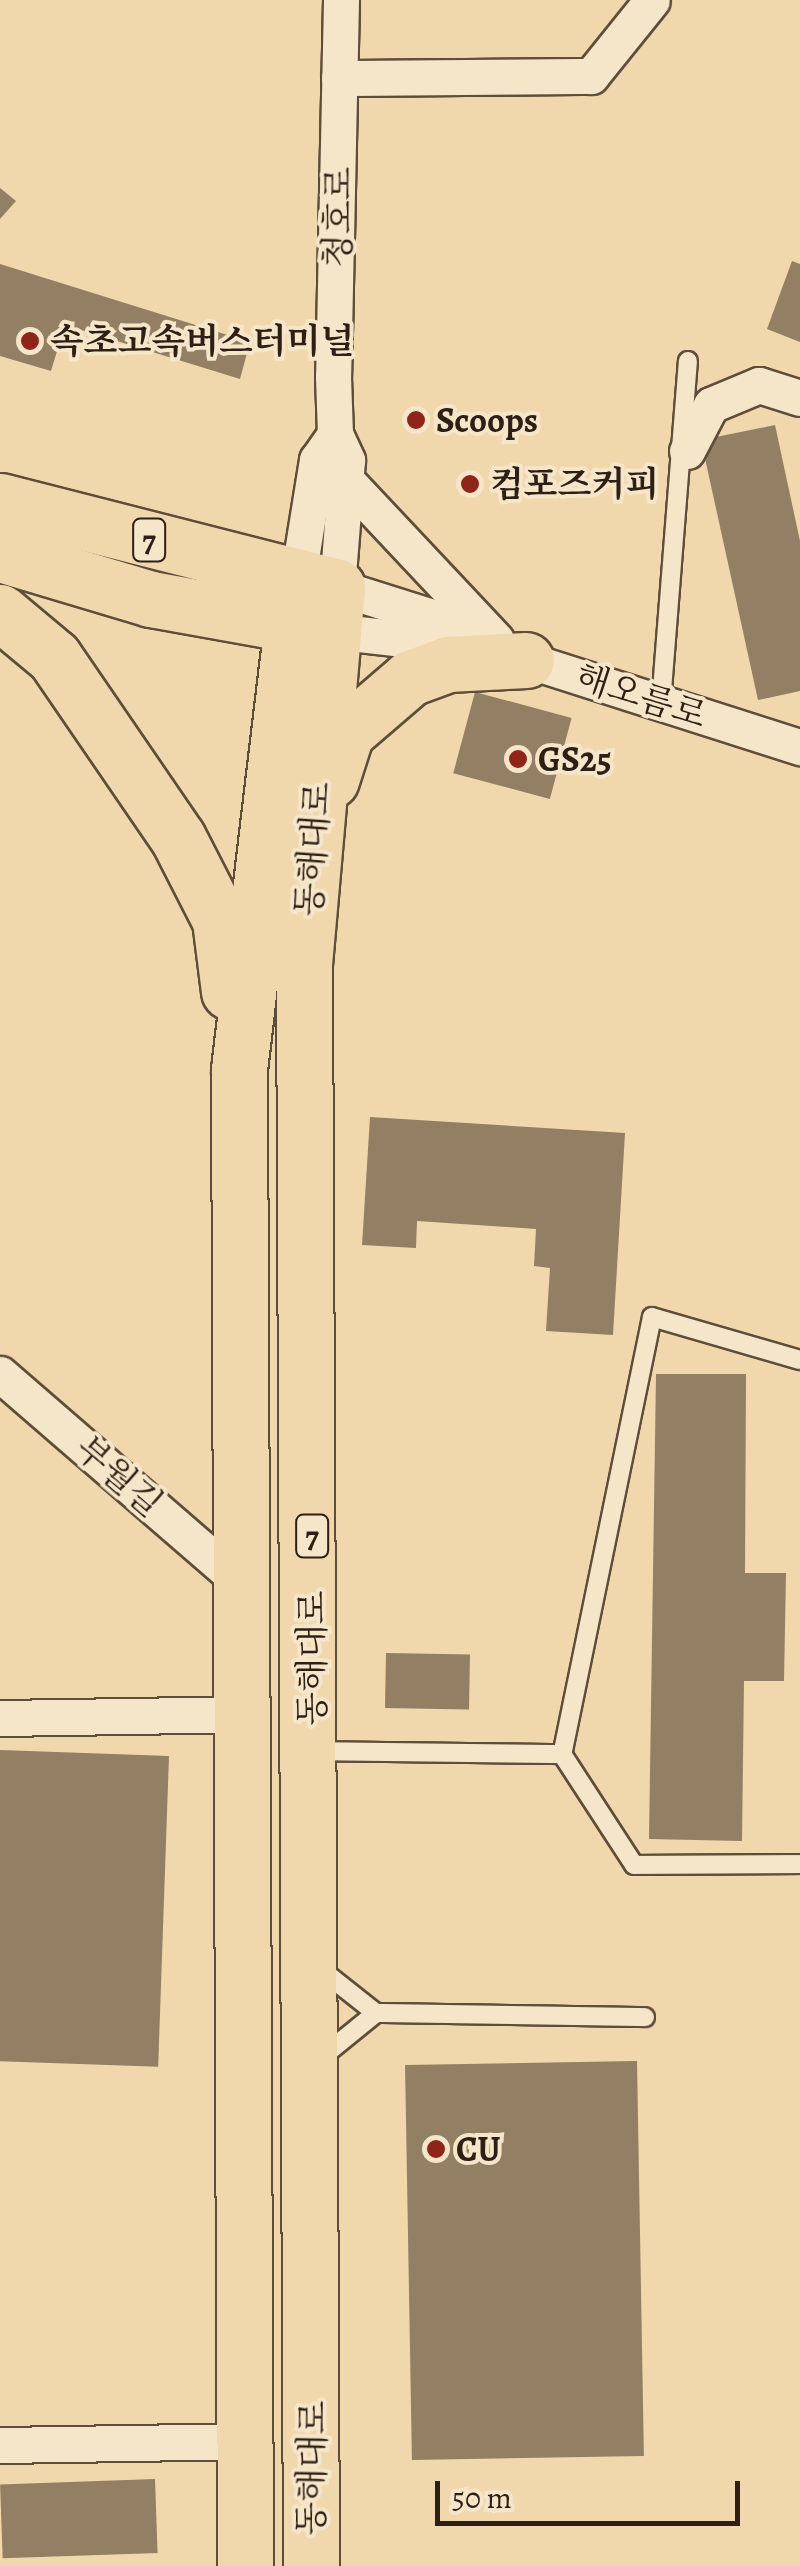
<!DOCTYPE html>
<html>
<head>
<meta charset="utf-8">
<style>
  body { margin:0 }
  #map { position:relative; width:800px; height:2566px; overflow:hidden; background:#f0d7ac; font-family:Alegreya,"Noto Serif KR",serif }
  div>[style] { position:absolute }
  .building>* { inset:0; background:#927f64; transform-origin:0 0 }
  .roads { filter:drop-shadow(2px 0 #5e4d3b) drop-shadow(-2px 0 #5e4d3b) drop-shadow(0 2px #5e4d3b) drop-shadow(0 -2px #5e4d3b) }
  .service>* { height:18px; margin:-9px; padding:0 9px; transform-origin:9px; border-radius:9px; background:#f5e5c9 }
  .minor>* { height:35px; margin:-17.5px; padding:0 17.5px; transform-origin:17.5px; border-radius:17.5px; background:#f5e5c9 }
  .primary>* { height:55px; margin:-27.5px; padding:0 27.5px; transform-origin:27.5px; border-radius:27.5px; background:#f0d7ac }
  .dots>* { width:28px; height:28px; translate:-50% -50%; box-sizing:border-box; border:5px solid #f5e5c9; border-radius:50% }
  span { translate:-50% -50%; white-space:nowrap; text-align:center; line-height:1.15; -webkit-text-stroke:8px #f5e5c9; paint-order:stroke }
  .shield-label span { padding:2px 8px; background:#f5e5c9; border:2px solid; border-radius:8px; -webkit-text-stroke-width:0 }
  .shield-label { font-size:32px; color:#2d1f15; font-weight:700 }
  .street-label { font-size:35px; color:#2d1f15 }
  .poi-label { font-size:35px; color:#2d1f15; font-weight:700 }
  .left { translate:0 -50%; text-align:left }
  .scale { position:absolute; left:435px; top:2481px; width:305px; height:45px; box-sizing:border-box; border:5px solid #2d1f15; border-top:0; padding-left:12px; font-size:30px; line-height:35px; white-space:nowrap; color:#2d1f15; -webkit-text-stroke:8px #f5e5c9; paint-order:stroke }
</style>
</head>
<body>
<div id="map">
  <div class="building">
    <div style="clip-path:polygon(0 188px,16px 201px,0 219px)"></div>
    <div style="clip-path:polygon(792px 261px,800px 264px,800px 342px,767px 329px)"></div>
    <div style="clip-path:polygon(0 264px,250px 342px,240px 379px,65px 325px,51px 371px,0 356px)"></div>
    <div style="clip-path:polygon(775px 425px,800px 541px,800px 691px,758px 700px,701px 440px)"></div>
    <div style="left:475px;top:692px;width:100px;height:84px;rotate:15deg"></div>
    <div style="clip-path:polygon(370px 1117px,625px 1133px,613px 1335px,546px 1331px,550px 1268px,534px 1266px,536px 1229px,417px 1221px,416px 1248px,362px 1245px)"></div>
    <div style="clip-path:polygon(656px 1374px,746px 1374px,745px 1573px,786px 1573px,784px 1681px,744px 1681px,742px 1841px,649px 1839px)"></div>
    <div style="left:386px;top:1653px;width:84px;height:55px;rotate:1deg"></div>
    <div style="left:169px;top:1756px;width:311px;height:169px;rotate:92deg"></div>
    <div style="left:637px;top:2061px;width:395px;height:232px;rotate:89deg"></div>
    <div style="left:155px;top:2479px;width:74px;height:155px;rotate:88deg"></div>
  </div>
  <div class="roads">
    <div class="service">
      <div style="left:661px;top:703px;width:343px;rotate:-85.5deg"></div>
      <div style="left:800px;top:1360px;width:154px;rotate:-163.8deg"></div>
      <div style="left:652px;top:1317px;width:446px;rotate:101.6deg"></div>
      <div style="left:562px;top:1754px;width:132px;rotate:57deg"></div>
      <div style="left:634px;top:1865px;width:166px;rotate:-0.3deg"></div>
      <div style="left:313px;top:1751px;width:249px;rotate:0.7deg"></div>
      <div style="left:324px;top:1972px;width:66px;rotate:38.3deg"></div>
      <div style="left:376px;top:2013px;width:269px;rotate:0.9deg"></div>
      <div style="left:323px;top:2056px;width:68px;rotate:-39.1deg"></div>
    </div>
    <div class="minor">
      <div style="left:341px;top:0;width:377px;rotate:91.2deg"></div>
      <div style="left:333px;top:377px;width:57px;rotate:88deg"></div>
      <div style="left:335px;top:434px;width:29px;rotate:65deg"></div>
      <div style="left:347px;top:460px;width:127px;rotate:94.5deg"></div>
      <div style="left:337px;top:587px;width:113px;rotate:17.5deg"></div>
      <div style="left:445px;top:621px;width:68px;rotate:28.1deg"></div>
      <div style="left:505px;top:653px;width:310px;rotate:17.7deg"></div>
      <div style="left:339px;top:78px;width:252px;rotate:-0.5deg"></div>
      <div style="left:591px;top:76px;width:97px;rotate:-51.2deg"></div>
      <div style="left:687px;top:451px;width:52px;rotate:-62.4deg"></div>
      <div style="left:711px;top:405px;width:52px;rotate:-22.6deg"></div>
      <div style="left:759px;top:385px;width:43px;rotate:17.6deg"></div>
      <div style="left:345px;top:479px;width:221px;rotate:46.8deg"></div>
      <div style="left:298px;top:577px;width:119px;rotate:-80.8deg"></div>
      <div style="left:317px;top:460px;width:32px;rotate:-55deg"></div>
      <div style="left:332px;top:631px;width:135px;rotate:6.4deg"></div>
      <div style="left:0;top:1374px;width:313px;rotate:40.9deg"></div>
      <div style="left:0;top:1718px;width:244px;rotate:-0.9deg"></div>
      <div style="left:0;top:2445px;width:243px;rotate:-0.9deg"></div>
    </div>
    <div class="primary">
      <div style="left:0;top:501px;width:348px;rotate:14.3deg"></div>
      <div style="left:337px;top:587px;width:382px;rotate:95deg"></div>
      <div style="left:304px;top:968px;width:1598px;rotate:89.75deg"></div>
      <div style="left:0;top:554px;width:158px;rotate:16.6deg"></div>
      <div style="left:151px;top:599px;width:176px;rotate:10.2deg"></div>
      <div style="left:0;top:612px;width:70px;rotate:39.8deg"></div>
      <div style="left:54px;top:657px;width:219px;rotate:55.6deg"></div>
      <div style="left:178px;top:838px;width:92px;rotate:62.9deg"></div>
      <div style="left:220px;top:920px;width:72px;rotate:82.8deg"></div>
      <div style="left:331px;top:780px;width:49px;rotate:-72.3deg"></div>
      <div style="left:346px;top:733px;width:84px;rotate:-40.7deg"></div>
      <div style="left:410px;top:678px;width:40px;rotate:-20.2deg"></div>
      <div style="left:448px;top:664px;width:78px;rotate:-2.9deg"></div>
      <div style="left:245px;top:2566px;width:1497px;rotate:-90.23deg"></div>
      <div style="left:239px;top:1069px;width:496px;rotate:-83.2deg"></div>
    </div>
  </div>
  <div class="dots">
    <div style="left:30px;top:341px;background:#8f2418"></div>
    <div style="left:416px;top:420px;background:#8f2418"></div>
    <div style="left:470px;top:484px;background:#8f2418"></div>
    <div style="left:518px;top:759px;background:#8f2418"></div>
    <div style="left:436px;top:2149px;background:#8f2418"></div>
  </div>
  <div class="shield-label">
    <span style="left:149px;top:540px">7</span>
    <span style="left:312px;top:1536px">7</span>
  </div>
  <div class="street-label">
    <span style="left:338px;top:217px;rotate:-89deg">청호로</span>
    <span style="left:641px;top:696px;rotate:18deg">해오름로</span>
    <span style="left:313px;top:849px;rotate:-86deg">동해대로</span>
    <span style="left:119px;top:1476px;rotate:41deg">부월길</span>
    <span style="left:312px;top:1658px;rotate:-90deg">동해대로</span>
    <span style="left:312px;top:2468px;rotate:-89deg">동해대로</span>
  </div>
  <div class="poi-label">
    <span class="left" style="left:50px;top:341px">속초고속버스터미널</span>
    <span class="left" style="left:436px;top:420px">Scoops</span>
    <span class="left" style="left:490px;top:484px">컴포즈커피</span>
    <span class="left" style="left:538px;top:759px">GS25</span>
    <span class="left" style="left:456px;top:2149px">CU</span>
  </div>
  <div class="scale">50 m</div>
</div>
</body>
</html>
